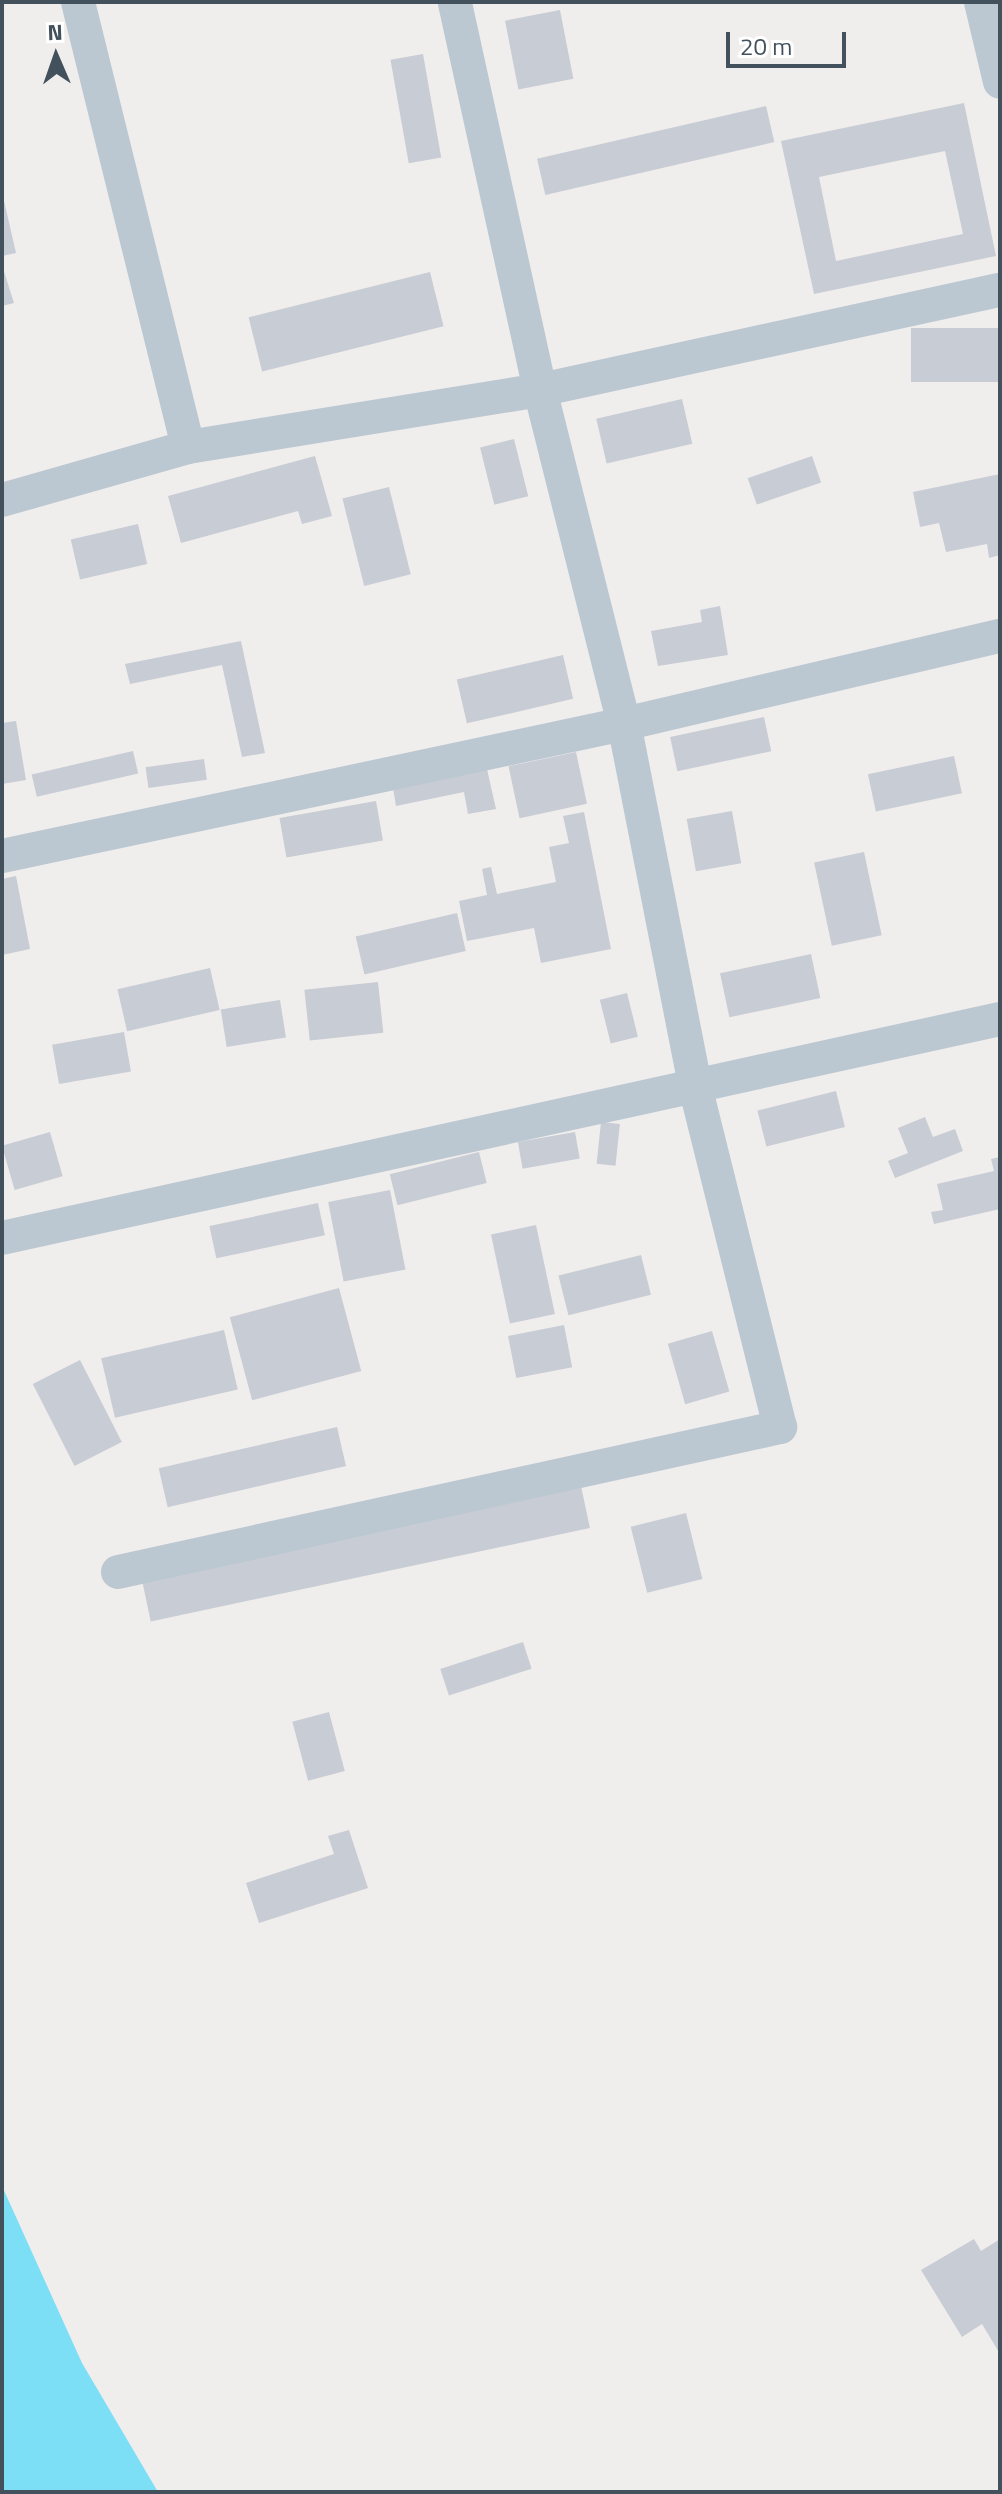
<!DOCTYPE html>
<html>
<head>
<meta charset="utf-8">
<style>
  body { margin:0 }
  #map { position:relative; width:1002px; height:2494px; overflow:hidden; background:#f0eded; font-family:"Titillium Web",sans-serif }
  div>[style] { position:absolute }
  .water>* { inset:0; background:#7ddff6 }
  .building>* { inset:0; background:#c8ccd4; transform-origin:0 0 }
  .street>* { height:34px; margin:-17px; padding:0 17px; transform-origin:17px; border-radius:17px; background:#bcc8d1 }
  span { translate:-50% -50%; white-space:nowrap; text-align:center; line-height:1.15; -webkit-text-stroke:6px #fff; paint-order:stroke }
  .frame { position:absolute; inset:0; border:4px solid #43515d; pointer-events:none }
  .north { position:absolute; left:16px; top:16px; width:80px; height:80px; -webkit-text-stroke:6px #fff; paint-order:stroke; rotate:358deg; font-size:22px; font-weight:700; line-height:32px; text-align:center; color:#43515d }
  .north::after { content:''; display:block; margin:auto; width:28px; height:36px; background:#43515d; clip-path:polygon(50% 0,100% 100%,50% 72%,0 100%) }
  .scale { position:absolute; left:726px; top:32px; width:120px; height:36px; box-sizing:border-box; border:4px solid #43515d; border-top:0; padding-left:10px; font-size:24px; line-height:28px; white-space:nowrap; color:#43515d; -webkit-text-stroke:6px #fff; paint-order:stroke }
</style>
</head>
<body>
<div id="map">
  <div class="water">
    <div style="clip-path:polygon(2px 2186px,82px 2363px,158px 2492px,2px 2492px)"></div>
  </div>
  <div class="building">
    <div style="left:560px;top:10px;width:70px;height:56px;rotate:79deg"></div>
    <div style="left:423px;top:54px;width:105px;height:33px;rotate:80deg"></div>
    <div style="clip-path:polygon(evenodd,964px 103px,996px 256px,814px 294px,781px 141px,964px 103px,945px 151px,963px 234px,836px 261px,819px 177px,945px 151px)"></div>
    <div style="left:766px;top:106px;width:37px;height:235px;rotate:77deg"></div>
    <div style="clip-path:polygon(2px 192px,16px 253px,2px 256px)"></div>
    <div style="clip-path:polygon(2px 265px,14px 303px,2px 306px)"></div>
    <div style="left:430px;top:272px;width:56px;height:187px;rotate:76deg"></div>
    <div style="left:1000px;top:328px;width:54px;height:89px;rotate:90deg"></div>
    <div style="left:682px;top:399px;width:46px;height:88px;rotate:77deg"></div>
    <div style="left:514px;top:439px;width:59px;height:35px;rotate:76deg"></div>
    <div style="clip-path:polygon(315px 456px,332px 516px,302px 524px,298px 511px,181px 543px,168px 496px)"></div>
    <div style="left:812px;top:456px;width:28px;height:68px;rotate:71deg"></div>
    <div style="clip-path:polygon(1000px 474px,1000px 555px,989px 558px,987px 544px,946px 552px,939px 523px,920px 527px,913px 492px)"></div>
    <div style="left:389px;top:487px;width:90px;height:48px;rotate:76deg"></div>
    <div style="left:138px;top:524px;width:41px;height:69px;rotate:77deg"></div>
    <div style="clip-path:polygon(720px 606px,728px 655px,658px 666px,651px 631px,702px 622px,700px 610px)"></div>
    <div style="clip-path:polygon(241px 641px,265px 753px,242px 757px,222px 665px,130px 684px,125px 664px)"></div>
    <div style="left:563px;top:655px;width:45px;height:109px;rotate:77deg"></div>
    <div style="left:764px;top:717px;width:35px;height:96px;rotate:78deg"></div>
    <div style="clip-path:polygon(16px 721px,26px 780px,2px 784px,2px 723px)"></div>
    <div style="left:133px;top:751px;width:23px;height:104px;rotate:77deg"></div>
    <div style="left:576px;top:752px;width:53px;height:69px;rotate:78deg"></div>
    <div style="left:954px;top:756px;width:38px;height:88px;rotate:78deg"></div>
    <div style="left:204px;top:759px;width:21px;height:59px;rotate:82deg"></div>
    <div style="clip-path:polygon(487px 769px,496px 809px,468px 814px,464px 792px,396px 806px,393px 788px)"></div>
    <div style="left:376px;top:801px;width:40px;height:98px;rotate:80deg"></div>
    <div style="left:732px;top:811px;width:53px;height:46px;rotate:80deg"></div>
    <div style="clip-path:polygon(584px 812px,611px 949px,541px 963px,534px 928px,467px 941px,459px 901px,487px 895px,482px 869px,491px 867px,497px 894px,556px 882px,549px 847px,569px 843px,563px 816px)"></div>
    <div style="left:864px;top:852px;width:85px;height:51px;rotate:78deg"></div>
    <div style="clip-path:polygon(16px 876px,30px 949px,2px 955px,2px 879px)"></div>
    <div style="left:457px;top:913px;width:39px;height:104px;rotate:77deg"></div>
    <div style="left:811px;top:954px;width:45px;height:93px;rotate:78deg"></div>
    <div style="left:210px;top:968px;width:43px;height:95px;rotate:77deg"></div>
    <div style="left:378px;top:982px;width:51px;height:74px;rotate:84deg"></div>
    <div style="left:627px;top:993px;width:45px;height:28px;rotate:76deg"></div>
    <div style="left:280px;top:1000px;width:38px;height:60px;rotate:81deg"></div>
    <div style="left:124px;top:1032px;width:40px;height:73px;rotate:80deg"></div>
    <div style="left:836px;top:1091px;width:37px;height:81px;rotate:76deg"></div>
    <div style="clip-path:polygon(925px 1117px,933px 1137px,955px 1129px,963px 1151px,895px 1178px,888px 1161px,908px 1153px,898px 1128px)"></div>
    <div style="left:601px;top:1122px;width:19px;height:42px;rotate:6deg"></div>
    <div style="left:50px;top:1132px;width:46px;height:50px;rotate:74deg"></div>
    <div style="left:575px;top:1132px;width:27px;height:58px;rotate:80deg"></div>
    <div style="left:479px;top:1152px;width:32px;height:92px;rotate:76deg"></div>
    <div style="clip-path:polygon(1000px 1157px,1000px 1209px,934px 1224px,931px 1212px,943px 1210px,937px 1184px,994px 1171px,991px 1159px)"></div>
    <div style="left:390px;top:1190px;width:81px;height:63px;rotate:79deg"></div>
    <div style="left:318px;top:1203px;width:33px;height:111px;rotate:78deg"></div>
    <div style="left:536px;top:1225px;width:91px;height:46px;rotate:78deg"></div>
    <div style="left:641px;top:1255px;width:41px;height:85px;rotate:76deg"></div>
    <div style="left:339px;top:1288px;width:86px;height:113px;rotate:75deg"></div>
    <div style="left:564px;top:1325px;width:43px;height:57px;rotate:79deg"></div>
    <div style="left:224px;top:1330px;width:61px;height:126px;rotate:77deg"></div>
    <div style="left:712px;top:1331px;width:63px;height:46px;rotate:74deg"></div>
    <div style="left:80px;top:1360px;width:92px;height:53px;rotate:63deg"></div>
    <div style="left:337px;top:1427px;width:40px;height:183px;rotate:77deg"></div>
    <div style="left:581px;top:1486px;width:43px;height:449px;rotate:78deg"></div>
    <div style="left:686px;top:1513px;width:68px;height:57px;rotate:76deg"></div>
    <div style="left:523px;top:1642px;width:28px;height:87px;rotate:72deg"></div>
    <div style="left:329px;top:1712px;width:61px;height:38px;rotate:75deg"></div>
    <div style="clip-path:polygon(349px 1830px,368px 1888px,259px 1923px,246px 1883px,334px 1854px,328px 1836px)"></div>
    <div style="clip-path:polygon(974px 2239px,981px 2251px,1000px 2239px,1000px 2354px,982px 2324px,962px 2337px,921px 2270px)"></div>
  </div>
  <div class="street">
    <div style="left:78px;top:2px;width:458px;rotate:76.1deg"></div>
    <div style="left:981px;top:2px;width:82px;rotate:76.6deg"></div>
    <div style="left:2px;top:500px;width:193px;rotate:-15.9deg"></div>
    <div style="left:188px;top:447px;width:357px;rotate:-9.2deg"></div>
    <div style="left:540px;top:390px;width:471px;rotate:-12.3deg"></div>
    <div style="left:2px;top:856px;width:636px;rotate:-11.98deg"></div>
    <div style="left:624px;top:724px;width:386px;rotate:-13.2deg"></div>
    <div style="left:2px;top:1238px;width:1022px;rotate:-12.38deg"></div>
    <div style="left:118px;top:1572px;width:678px;rotate:-12.35deg"></div>
    <div style="left:780px;top:1427px;width:352px;rotate:-104deg"></div>
    <div style="left:695px;top:1085px;width:368px;rotate:-101.1deg"></div>
    <div style="left:624px;top:724px;width:344px;rotate:-104.1deg"></div>
    <div style="left:540px;top:390px;width:397px;rotate:-102.4deg"></div>
  </div>
  <div class="frame"></div>
  <div class="north">N</div>
  <div class="scale">20 m</div>
</div>
</body>
</html>
